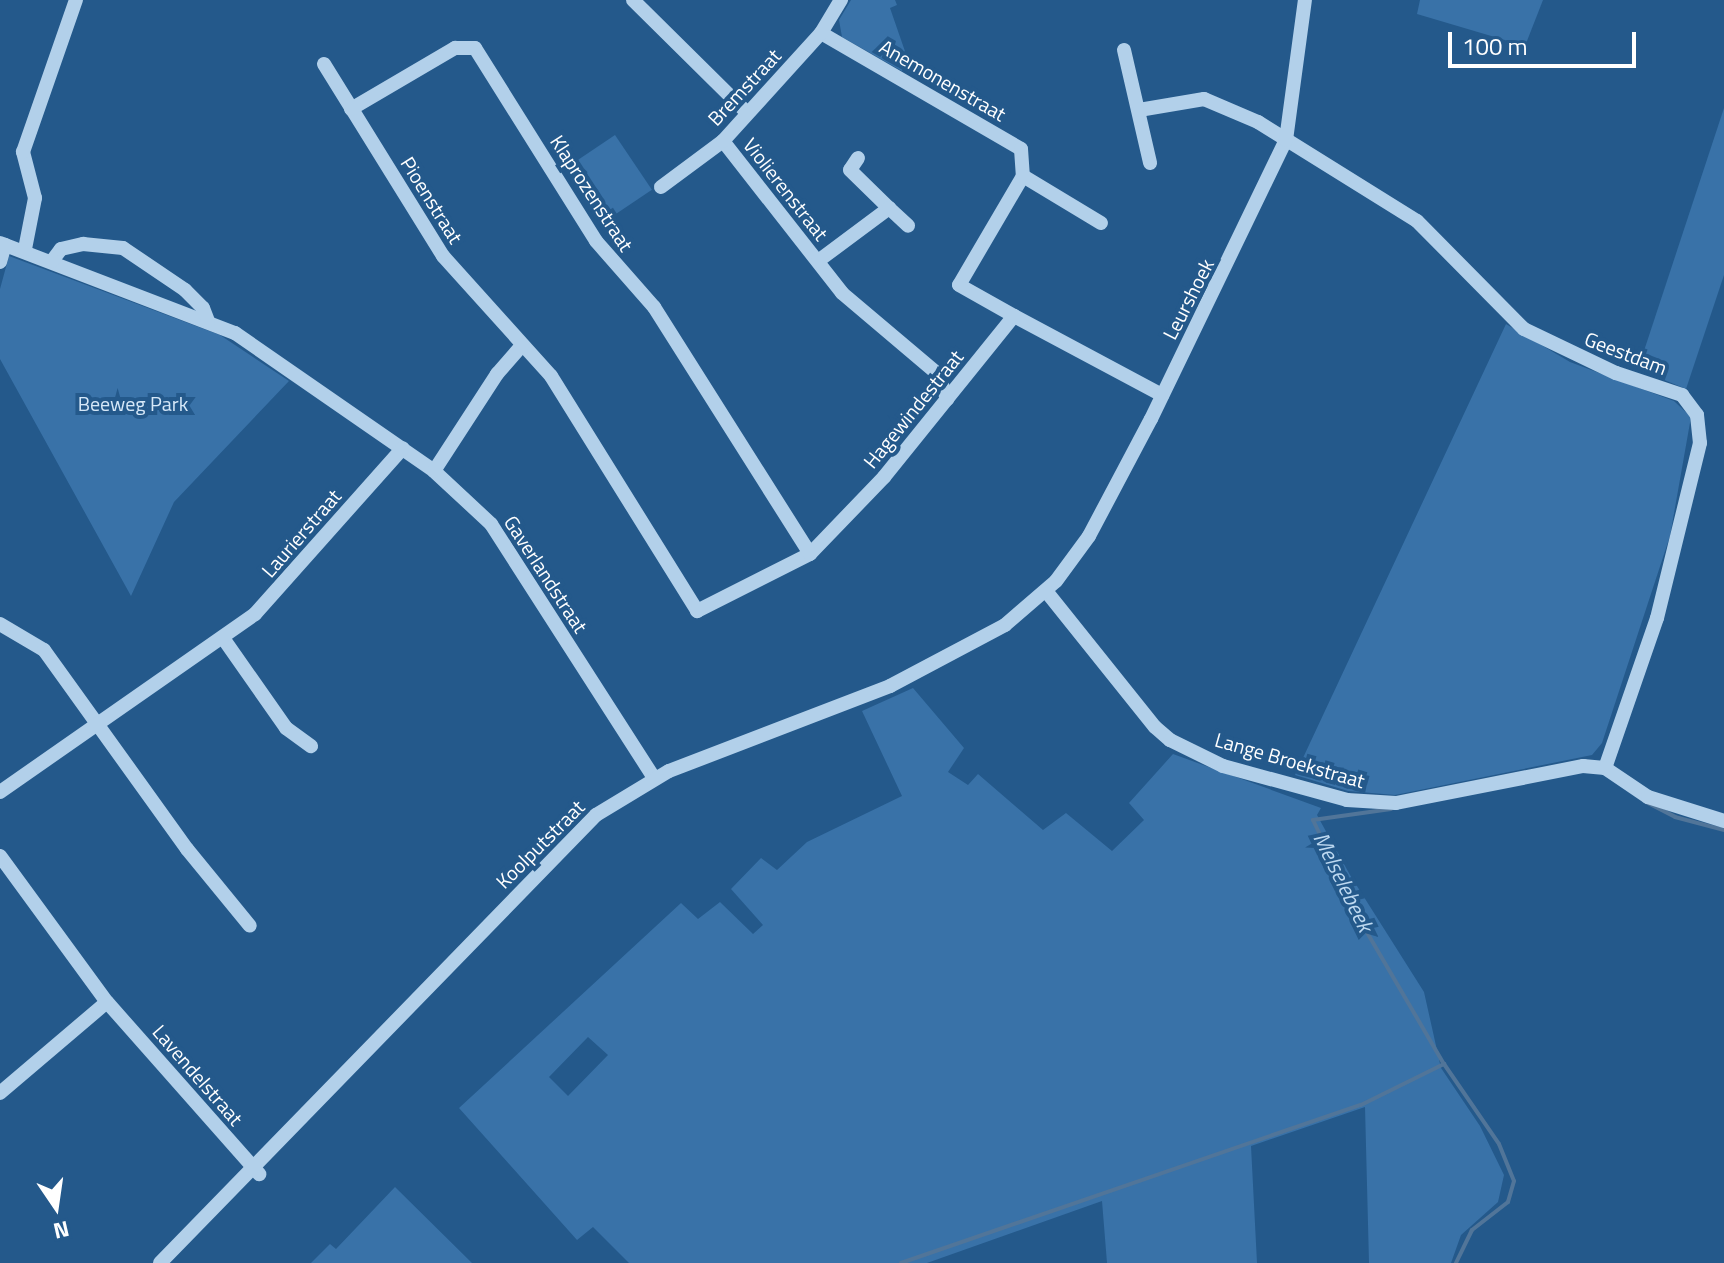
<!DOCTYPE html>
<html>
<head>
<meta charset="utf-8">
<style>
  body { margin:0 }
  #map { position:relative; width:1724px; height:1263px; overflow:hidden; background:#24598b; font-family:"Titillium Web",sans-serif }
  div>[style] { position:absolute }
  .green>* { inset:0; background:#3972a8; transform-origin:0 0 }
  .stream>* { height:4px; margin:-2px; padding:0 2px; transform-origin:2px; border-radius:2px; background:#517599 }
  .minor>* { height:14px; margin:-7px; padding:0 7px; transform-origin:7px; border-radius:7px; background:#b2d0ea }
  span { translate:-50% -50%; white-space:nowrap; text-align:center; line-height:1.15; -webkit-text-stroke:8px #24598b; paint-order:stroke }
  .street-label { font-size:20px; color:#fff }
  .park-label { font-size:20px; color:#d6e8f8 }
  .water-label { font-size:22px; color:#bed9f1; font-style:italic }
  .north { position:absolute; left:16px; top:1167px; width:80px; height:80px; -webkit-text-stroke:6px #24598b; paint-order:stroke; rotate:167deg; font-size:22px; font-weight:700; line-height:32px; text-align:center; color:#fff }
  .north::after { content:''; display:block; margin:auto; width:28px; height:36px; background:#fff; clip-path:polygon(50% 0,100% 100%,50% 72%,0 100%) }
  .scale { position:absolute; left:1448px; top:32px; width:188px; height:36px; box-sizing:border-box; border:4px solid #fff; border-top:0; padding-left:10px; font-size:24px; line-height:28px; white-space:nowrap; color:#fff; -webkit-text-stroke:6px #24598b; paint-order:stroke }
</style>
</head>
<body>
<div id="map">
  <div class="green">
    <div style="clip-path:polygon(851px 0,895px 0,897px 5px,890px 8px,908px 60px,902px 71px,842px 37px,839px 20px)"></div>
    <div style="clip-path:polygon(1420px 0,1543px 0,1525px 46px,1417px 14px)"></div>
    <div style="clip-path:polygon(1724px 108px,1724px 275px,1686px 389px,1638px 369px)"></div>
    <div style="left:615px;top:135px;width:66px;height:61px;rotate:56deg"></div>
    <div style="clip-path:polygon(9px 256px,220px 335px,289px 381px,174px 502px,131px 596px,0 359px,0 289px)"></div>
    <div style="clip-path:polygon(1506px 324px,1570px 362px,1674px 401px,1691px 417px,1670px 536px,1602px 743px,1592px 755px,1395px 795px,1348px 791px,1295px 775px)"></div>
    <div style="clip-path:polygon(evenodd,913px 688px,964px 748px,948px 772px,968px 785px,978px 774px,1043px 830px,1066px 813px,1112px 851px,1144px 820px,1129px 803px,1173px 754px,1321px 808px,1317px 815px,1350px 875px,1424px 992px,1441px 1068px,1480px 1126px,1504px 1175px,1498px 1202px,1461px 1235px,1451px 1263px,1369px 1263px,1365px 1107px,1251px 1146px,1257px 1263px,1107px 1263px,1102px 1201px,927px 1263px,629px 1263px,593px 1227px,577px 1240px,459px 1108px,681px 903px,698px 919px,720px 902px,753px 934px,763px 925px,731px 889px,761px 858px,777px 870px,807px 842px,902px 796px,862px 711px,913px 688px,588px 1037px,608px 1055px,568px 1096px,549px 1077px,588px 1037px)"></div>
    <div style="clip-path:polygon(395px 1187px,472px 1263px,311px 1263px,330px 1244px,336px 1249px)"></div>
  </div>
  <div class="stream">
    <div style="left:1644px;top:801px;width:35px;rotate:27deg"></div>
    <div style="left:1675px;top:817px;width:51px;rotate:14.9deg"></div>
    <div style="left:1391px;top:809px;width:79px;rotate:172deg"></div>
    <div style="left:1313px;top:820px;width:121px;rotate:64.5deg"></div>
    <div style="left:1365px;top:929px;width:156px;rotate:59.7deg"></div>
    <div style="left:1444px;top:1064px;width:97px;rotate:55.5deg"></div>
    <div style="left:1499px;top:1144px;width:40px;rotate:68deg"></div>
    <div style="left:1514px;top:1181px;width:22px;rotate:106deg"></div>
    <div style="left:1508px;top:1202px;width:46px;rotate:142.1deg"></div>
    <div style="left:1472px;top:1230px;width:37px;rotate:116deg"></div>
    <div style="left:901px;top:1263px;width:486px;rotate:-19deg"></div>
    <div style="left:1361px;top:1105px;width:93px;rotate:-26.3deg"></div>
  </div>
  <div class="minor">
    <div style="left:633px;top:0;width:159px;rotate:44.7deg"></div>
    <div style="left:821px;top:33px;width:231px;rotate:30.1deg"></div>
    <div style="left:1021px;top:149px;width:27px;rotate:86deg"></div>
    <div style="left:1023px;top:176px;width:126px;rotate:120.4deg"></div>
    <div style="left:959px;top:285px;width:63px;rotate:29.4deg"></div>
    <div style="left:1124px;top:50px;width:116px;rotate:77deg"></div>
    <div style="left:324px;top:64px;width:226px;rotate:58.2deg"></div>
    <div style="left:443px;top:256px;width:161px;rotate:48deg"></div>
    <div style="left:551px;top:376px;width:277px;rotate:58.1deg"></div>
    <div style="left:697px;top:611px;width:127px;rotate:-26.8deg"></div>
    <div style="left:810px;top:554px;width:107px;rotate:-46.1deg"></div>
    <div style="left:884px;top:477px;width:207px;rotate:-51.1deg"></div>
    <div style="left:1014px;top:316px;width:168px;rotate:28.1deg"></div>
    <div style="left:351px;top:109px;width:121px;rotate:-30.4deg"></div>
    <div style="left:455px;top:48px;width:20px"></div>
    <div style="left:475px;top:48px;width:228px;rotate:57.9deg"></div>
    <div style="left:596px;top:241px;width:88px;rotate:48.7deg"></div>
    <div style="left:654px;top:307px;width:292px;rotate:57.7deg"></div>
    <div style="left:1139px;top:110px;width:66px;rotate:-9.6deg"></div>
    <div style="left:1204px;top:99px;width:59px;rotate:23.1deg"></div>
    <div style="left:1258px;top:122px;width:187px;rotate:31.9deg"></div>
    <div style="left:1417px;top:221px;width:152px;rotate:45.3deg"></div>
    <div style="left:1524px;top:329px;width:102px;rotate:25.6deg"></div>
    <div style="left:1616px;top:373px;width:70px;rotate:18.4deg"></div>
    <div style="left:1682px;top:395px;width:25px;rotate:53deg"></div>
    <div style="left:1697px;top:415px;width:28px;rotate:84deg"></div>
    <div style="left:1700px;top:443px;width:180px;rotate:103.8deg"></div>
    <div style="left:1657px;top:618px;width:159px;rotate:109.1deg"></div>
    <div style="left:723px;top:141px;width:193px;rotate:51.9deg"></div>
    <div style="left:842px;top:293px;width:126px;rotate:40.2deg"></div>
    <div style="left:938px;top:374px;width:27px;rotate:70deg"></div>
    <div style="left:858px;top:158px;width:14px;rotate:124deg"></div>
    <div style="left:850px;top:170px;width:54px;rotate:44.3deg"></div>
    <div style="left:1023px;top:176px;width:91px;rotate:31.1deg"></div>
    <div style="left:661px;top:187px;width:77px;rotate:-36.6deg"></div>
    <div style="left:723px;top:141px;width:146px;rotate:-47.8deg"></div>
    <div style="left:821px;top:33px;width:39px;rotate:-59deg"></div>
    <div style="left:0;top:243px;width:252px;rotate:21deg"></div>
    <div style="left:235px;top:333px;width:242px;rotate:34.7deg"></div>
    <div style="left:434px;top:471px;width:78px;rotate:42.9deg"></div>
    <div style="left:491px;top:524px;width:302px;rotate:57.3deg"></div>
    <div style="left:25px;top:249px;width:52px;rotate:-78.9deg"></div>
    <div style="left:35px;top:198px;width:48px;rotate:-104.6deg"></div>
    <div style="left:23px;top:152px;width:161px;rotate:-70.8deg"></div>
    <div style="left:52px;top:261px;width:15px;rotate:-53deg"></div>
    <div style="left:61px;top:249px;width:23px;rotate:-13deg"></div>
    <div style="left:83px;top:244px;width:40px;rotate:5.7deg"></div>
    <div style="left:123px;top:248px;width:75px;rotate:34.1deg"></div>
    <div style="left:185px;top:290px;width:25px;rotate:45deg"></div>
    <div style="left:203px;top:308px;width:14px;rotate:69deg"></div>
    <div style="left:818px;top:261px;width:89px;rotate:-36.7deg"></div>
    <div style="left:889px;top:208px;width:26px;rotate:43deg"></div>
    <div style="left:0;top:262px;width:18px;rotate:-74deg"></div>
    <div style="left:434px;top:471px;width:116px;rotate:-57deg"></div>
    <div style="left:497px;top:374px;width:38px;rotate:-49deg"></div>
    <div style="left:1046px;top:591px;width:174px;rotate:51.3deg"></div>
    <div style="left:1155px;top:727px;width:20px;rotate:41deg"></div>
    <div style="left:1170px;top:740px;width:59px;rotate:26.1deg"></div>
    <div style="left:1223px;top:766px;width:129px;rotate:15.3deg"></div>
    <div style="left:1347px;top:800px;width:49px;rotate:3.5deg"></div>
    <div style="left:1396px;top:803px;width:191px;rotate:-11.2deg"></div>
    <div style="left:1583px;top:766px;width:22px;rotate:5deg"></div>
    <div style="left:1605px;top:768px;width:52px;rotate:34deg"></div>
    <div style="left:1648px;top:797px;width:80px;rotate:17.5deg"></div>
    <div style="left:0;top:624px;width:51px;rotate:30.6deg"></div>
    <div style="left:44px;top:650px;width:245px;rotate:54.3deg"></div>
    <div style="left:187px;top:849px;width:99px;rotate:50.7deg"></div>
    <div style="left:223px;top:638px;width:110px;rotate:55deg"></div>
    <div style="left:286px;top:728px;width:31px;rotate:36deg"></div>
    <div style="left:0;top:792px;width:311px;rotate:-34.9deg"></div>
    <div style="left:255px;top:614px;width:222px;rotate:-48.3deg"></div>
    <div style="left:0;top:856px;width:181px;rotate:53.8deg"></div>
    <div style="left:107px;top:1002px;width:230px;rotate:48.5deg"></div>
    <div style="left:0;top:1093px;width:140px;rotate:-40.4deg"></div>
    <div style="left:160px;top:1263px;width:625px;rotate:-45.78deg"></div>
    <div style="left:596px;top:815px;width:85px;rotate:-31.1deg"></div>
    <div style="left:669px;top:771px;width:237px;rotate:-21deg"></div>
    <div style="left:890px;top:686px;width:130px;rotate:-27.9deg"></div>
    <div style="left:1005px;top:625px;width:67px;rotate:-40.8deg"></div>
    <div style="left:1056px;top:581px;width:56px;rotate:-53.7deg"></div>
    <div style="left:1089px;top:536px;width:132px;rotate:-62.1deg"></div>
    <div style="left:1151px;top:419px;width:310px;rotate:-64.2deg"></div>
    <div style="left:1286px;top:140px;width:141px;rotate:-82.3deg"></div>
  </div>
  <div class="street-label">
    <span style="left:943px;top:80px;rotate:30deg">Anemonenstraat</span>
    <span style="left:744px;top:87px;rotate:-47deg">Bremstraat</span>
    <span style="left:786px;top:189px;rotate:52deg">Violierenstraat</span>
    <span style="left:592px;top:193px;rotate:57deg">Klaprozenstraat</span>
    <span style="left:432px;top:200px;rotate:58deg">Pioenstraat</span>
    <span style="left:1188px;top:299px;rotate:-63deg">Leurshoek</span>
    <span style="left:1626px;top:353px;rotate:21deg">Geestdam</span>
    <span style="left:913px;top:409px;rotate:-51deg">Hagewindestraat</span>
    <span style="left:301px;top:533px;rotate:-49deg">Laurierstraat</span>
    <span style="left:546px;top:574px;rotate:57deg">Gaverlandstraat</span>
    <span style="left:1290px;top:760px;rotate:16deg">Lange Broekstraat</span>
    <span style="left:540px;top:844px;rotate:-45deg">Koolputstraat</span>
    <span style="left:198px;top:1075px;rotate:49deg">Lavendelstraat</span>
  </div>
  <div class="park-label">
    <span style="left:133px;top:403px">Beeweg Park</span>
  </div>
  <div class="water-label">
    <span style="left:1343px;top:882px;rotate:64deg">Melselebeek</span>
  </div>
  <div class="north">N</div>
  <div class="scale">100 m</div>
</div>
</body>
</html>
